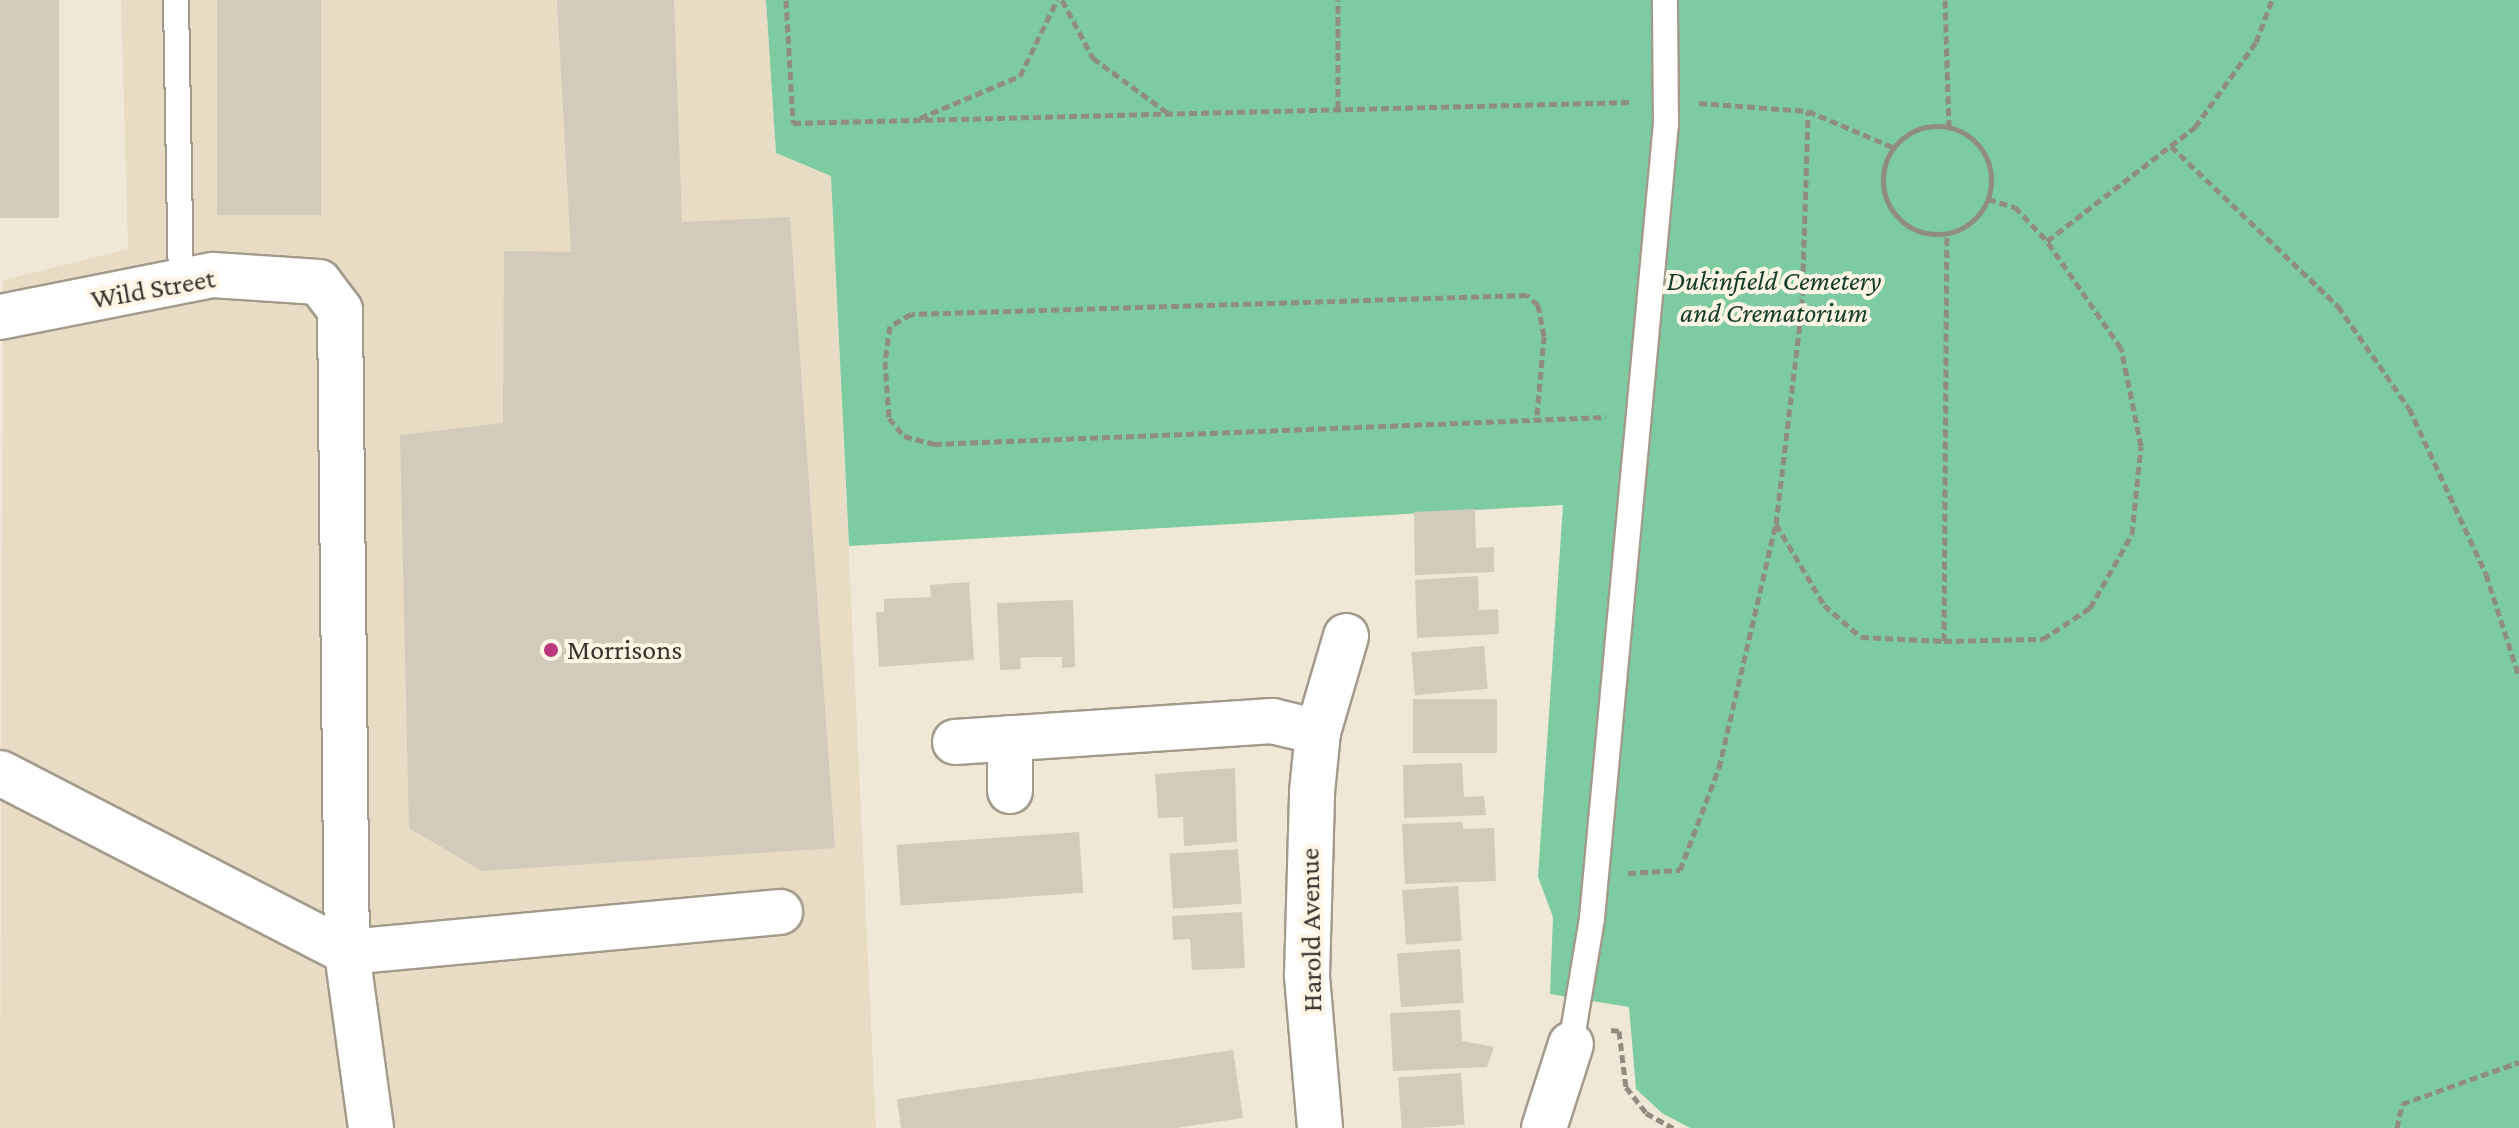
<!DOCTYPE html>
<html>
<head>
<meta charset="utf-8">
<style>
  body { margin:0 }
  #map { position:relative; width:2519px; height:1128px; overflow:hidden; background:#f0e8d7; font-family:"Crimson Pro",serif }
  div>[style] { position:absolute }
  .built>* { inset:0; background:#e8dcc5 }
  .green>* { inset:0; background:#7dcba1 }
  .building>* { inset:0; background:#d2caba; transform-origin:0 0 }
  .path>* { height:5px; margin-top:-2.5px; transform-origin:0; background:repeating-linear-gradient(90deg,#918c80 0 8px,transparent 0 12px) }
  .path>.ring { margin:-2.5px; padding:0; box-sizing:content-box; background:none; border:5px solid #918c80; border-radius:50% }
  .roads { filter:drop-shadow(2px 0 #a29a8b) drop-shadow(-2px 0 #a29a8b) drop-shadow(0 2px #a29a8b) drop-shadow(0 -2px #a29a8b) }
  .lane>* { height:24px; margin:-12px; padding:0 12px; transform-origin:12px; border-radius:12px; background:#fff }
  .street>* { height:44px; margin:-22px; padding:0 22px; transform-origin:22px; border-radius:22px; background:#fff }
  .dots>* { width:22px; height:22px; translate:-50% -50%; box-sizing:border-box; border:4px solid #fef5e4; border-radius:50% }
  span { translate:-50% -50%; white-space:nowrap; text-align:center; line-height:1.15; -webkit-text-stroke:8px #fef5e4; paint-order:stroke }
  .park-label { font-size:28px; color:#103b27; font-style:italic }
  .street-label { font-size:28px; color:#36332c }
  .poi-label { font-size:28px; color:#36332c }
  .left { translate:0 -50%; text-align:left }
</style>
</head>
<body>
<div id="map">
  <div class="built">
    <div style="clip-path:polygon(121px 0,766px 0,776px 153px,831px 176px,876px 1128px,0 1128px,3px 280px,128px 249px)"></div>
  </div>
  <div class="green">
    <div style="clip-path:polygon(766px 0,2519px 0,2519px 1128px,1690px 1128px,1662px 1113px,1636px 1089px,1629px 1007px,1550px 994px,1553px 917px,1538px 877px,1563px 505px,849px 546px,831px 176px,776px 153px)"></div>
  </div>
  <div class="building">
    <div style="left:0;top:0;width:59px;height:218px"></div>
    <div style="left:217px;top:0;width:104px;height:215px"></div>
    <div style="clip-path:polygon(557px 0,674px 0,682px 222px,790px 217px,835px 848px,482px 871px,409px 828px,400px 435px,503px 423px,504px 251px,571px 252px)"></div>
    <div style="clip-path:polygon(1475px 509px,1476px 548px,1494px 547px,1494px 572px,1415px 575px,1414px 512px)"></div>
    <div style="clip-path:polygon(1478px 576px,1479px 610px,1498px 609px,1499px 634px,1417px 638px,1415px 580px)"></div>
    <div style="clip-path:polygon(969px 582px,974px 660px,879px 667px,876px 612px,884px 612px,884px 599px,931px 597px,930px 585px)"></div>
    <div style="clip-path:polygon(1073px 600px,1075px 667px,1062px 668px,1062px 657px,1036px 657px,1020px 658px,1021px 669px,1000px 670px,997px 603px)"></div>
    <div style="left:1484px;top:646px;width:43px;height:73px;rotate:85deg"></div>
    <div style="left:1497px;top:699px;width:54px;height:84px;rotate:90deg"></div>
    <div style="clip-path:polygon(1462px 763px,1464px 797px,1484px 796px,1486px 815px,1404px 818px,1403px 765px)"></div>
    <div style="clip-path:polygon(1235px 768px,1237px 842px,1184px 846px,1183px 817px,1158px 818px,1155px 774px)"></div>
    <div style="clip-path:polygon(1463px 822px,1463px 829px,1494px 828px,1496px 881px,1405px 884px,1402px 824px)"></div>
    <div style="left:1079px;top:832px;width:61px;height:183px;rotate:86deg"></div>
    <div style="left:1238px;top:849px;width:55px;height:69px;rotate:86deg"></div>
    <div style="left:1458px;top:886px;width:55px;height:56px;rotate:86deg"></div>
    <div style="clip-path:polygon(1242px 912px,1245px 968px,1192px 970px,1190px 939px,1173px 940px,1172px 916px)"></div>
    <div style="left:1460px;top:949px;width:54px;height:63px;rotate:86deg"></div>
    <div style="clip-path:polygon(1460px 1010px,1462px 1041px,1494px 1047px,1487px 1067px,1393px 1071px,1390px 1013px)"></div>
    <div style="clip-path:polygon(1233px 1050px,1243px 1118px,1176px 1128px,901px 1128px,897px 1099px)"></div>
    <div style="left:1461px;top:1073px;width:52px;height:63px;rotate:86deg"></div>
  </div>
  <div class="path">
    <div style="left:786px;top:0;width:123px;rotate:86.7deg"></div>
    <div style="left:793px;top:123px;width:840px;rotate:-1.43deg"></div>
    <div style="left:1062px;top:0;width:66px;rotate:61.9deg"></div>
    <div style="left:1093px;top:58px;width:93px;rotate:36.3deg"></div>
    <div style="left:1945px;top:0;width:126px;rotate:88.2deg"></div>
    <div style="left:1699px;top:103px;width:109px;rotate:4.2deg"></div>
    <div style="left:1808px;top:111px;width:92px;rotate:23deg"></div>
    <div style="left:1338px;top:109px;width:109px;rotate:-90deg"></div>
    <div style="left:920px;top:118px;width:108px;rotate:-22.8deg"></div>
    <div style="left:1020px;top:76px;width:85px;rotate:-64deg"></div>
    <div class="ring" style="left:1883px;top:126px;width:103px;height:103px"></div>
    <div style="left:2171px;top:146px;width:231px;rotate:43.8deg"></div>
    <div style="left:2338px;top:306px;width:124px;rotate:55.2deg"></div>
    <div style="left:2409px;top:408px;width:183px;rotate:65.1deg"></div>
    <div style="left:2486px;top:574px;width:108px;rotate:72.2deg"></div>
    <div style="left:1988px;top:199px;width:28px;rotate:17deg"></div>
    <div style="left:2015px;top:207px;width:47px;rotate:46.7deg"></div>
    <div style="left:1537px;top:415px;width:79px;rotate:-84.9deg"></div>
    <div style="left:1544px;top:336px;width:32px;rotate:-101deg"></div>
    <div style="left:1538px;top:305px;width:15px;rotate:-138deg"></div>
    <div style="left:1527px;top:295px;width:616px;rotate:178.23deg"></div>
    <div style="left:911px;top:314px;width:24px;rotate:150deg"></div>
    <div style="left:890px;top:326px;width:35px;rotate:98deg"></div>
    <div style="left:885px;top:361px;width:57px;rotate:86deg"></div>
    <div style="left:889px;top:418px;width:23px;rotate:50deg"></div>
    <div style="left:904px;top:436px;width:31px;rotate:15deg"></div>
    <div style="left:934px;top:444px;width:672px;rotate:-2.3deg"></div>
    <div style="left:1776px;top:524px;width:94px;rotate:59.3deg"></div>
    <div style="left:1824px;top:605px;width:49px;rotate:40.9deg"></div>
    <div style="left:1861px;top:637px;width:83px;rotate:2.8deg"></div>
    <div style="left:1944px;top:641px;width:408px;rotate:-89.6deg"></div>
    <div style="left:1944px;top:641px;width:99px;rotate:-1.2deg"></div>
    <div style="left:2043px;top:639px;width:56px;rotate:-33.4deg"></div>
    <div style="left:2090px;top:608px;width:85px;rotate:-60.4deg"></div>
    <div style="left:2132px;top:534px;width:88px;rotate:-84.2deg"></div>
    <div style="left:2141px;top:446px;width:100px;rotate:-101.5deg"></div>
    <div style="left:2121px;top:348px;width:130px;rotate:-124.7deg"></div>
    <div style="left:2047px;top:241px;width:187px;rotate:-37.6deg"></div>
    <div style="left:2195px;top:127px;width:105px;rotate:-54.3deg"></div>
    <div style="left:2256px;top:42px;width:45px;rotate:-69.1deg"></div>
    <div style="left:1628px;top:873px;width:52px;rotate:-3.3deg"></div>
    <div style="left:1680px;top:870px;width:109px;rotate:-69.1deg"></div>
    <div style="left:1719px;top:768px;width:251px;rotate:-76.9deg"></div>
    <div style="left:1776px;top:524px;width:219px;rotate:-83.2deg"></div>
    <div style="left:1802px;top:307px;width:196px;rotate:-88.2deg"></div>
    <div style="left:1611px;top:1030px;width:8px;rotate:7deg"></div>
    <div style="left:1619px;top:1031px;width:56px;rotate:82.9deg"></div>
    <div style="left:1626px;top:1087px;width:33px;rotate:52deg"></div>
    <div style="left:1646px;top:1113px;width:31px;rotate:29deg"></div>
    <div style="left:2397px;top:1128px;width:25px;rotate:-78deg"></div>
    <div style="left:2402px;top:1104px;width:124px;rotate:-19.7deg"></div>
  </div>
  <div class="roads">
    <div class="lane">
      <div style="left:176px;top:0;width:281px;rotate:89deg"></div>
      <div style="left:1571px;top:1044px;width:128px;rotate:-80.5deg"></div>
      <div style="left:1592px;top:918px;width:797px;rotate:-84.68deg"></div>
      <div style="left:1666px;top:124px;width:124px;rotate:-90.5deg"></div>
    </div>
    <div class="street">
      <div style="left:0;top:317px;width:217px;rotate:-11.2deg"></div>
      <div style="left:213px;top:275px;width:106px;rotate:3.8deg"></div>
      <div style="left:319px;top:282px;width:35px;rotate:53deg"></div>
      <div style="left:340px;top:310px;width:642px;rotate:89.38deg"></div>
      <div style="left:347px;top:952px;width:390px;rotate:-152.7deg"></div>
      <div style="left:1010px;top:738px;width:53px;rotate:90deg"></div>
      <div style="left:955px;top:742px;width:318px;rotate:-3.8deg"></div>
      <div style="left:1272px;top:721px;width:47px;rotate:13.4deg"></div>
      <div style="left:371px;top:1128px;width:178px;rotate:-97.8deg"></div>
      <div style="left:347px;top:952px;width:435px;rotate:-5.3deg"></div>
      <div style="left:1320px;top:1128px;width:154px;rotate:-94.9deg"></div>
      <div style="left:1307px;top:975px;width:183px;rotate:-88.4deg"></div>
      <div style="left:1312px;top:792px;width:60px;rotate:-84.3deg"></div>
      <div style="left:1318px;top:732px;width:100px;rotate:-73.7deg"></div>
      <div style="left:1544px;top:1128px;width:88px;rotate:-72.2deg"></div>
    </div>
  </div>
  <div class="dots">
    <div style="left:551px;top:650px;background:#bb377d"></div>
  </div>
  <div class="park-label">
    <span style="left:1774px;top:297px">Dukinfield Cemetery<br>and Crematorium</span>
  </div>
  <div class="street-label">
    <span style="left:153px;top:289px;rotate:-10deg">Wild Street</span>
    <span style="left:1311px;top:930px;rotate:-91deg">Harold Avenue</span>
  </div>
  <div class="poi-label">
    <span class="left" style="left:567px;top:650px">Morrisons</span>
  </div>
</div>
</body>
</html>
